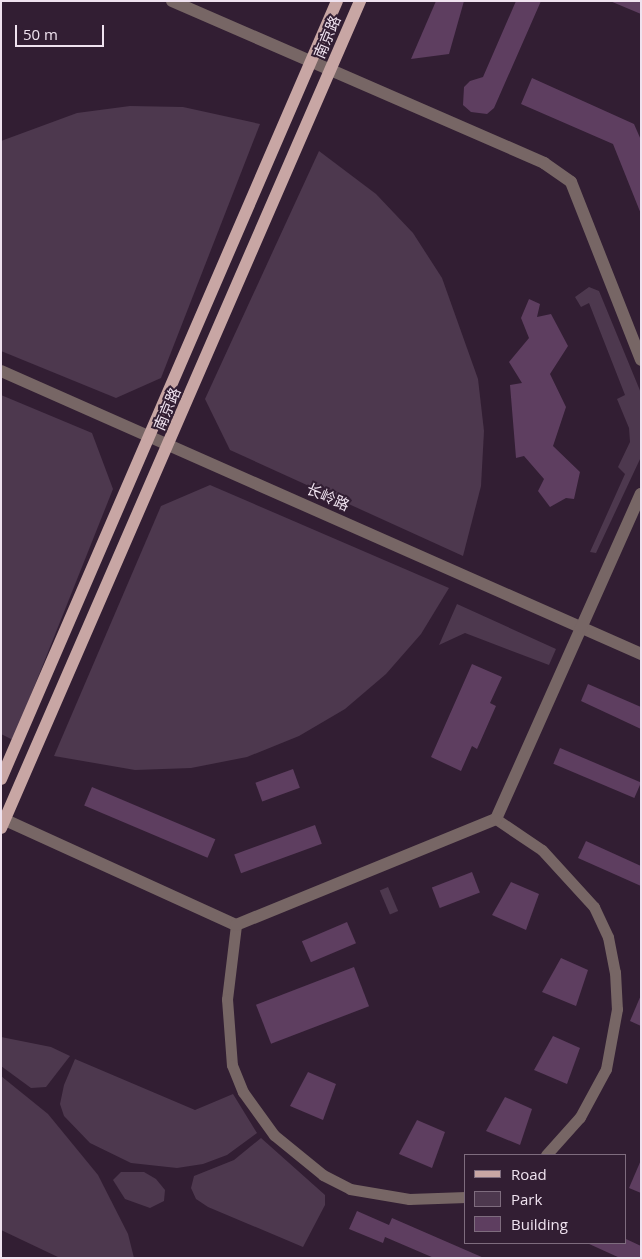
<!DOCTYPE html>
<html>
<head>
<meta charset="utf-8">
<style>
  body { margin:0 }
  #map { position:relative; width:642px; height:1259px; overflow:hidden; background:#321e33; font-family:"Open Sans","Noto Sans SC",sans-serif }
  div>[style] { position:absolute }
  .green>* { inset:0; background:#4d384e; transform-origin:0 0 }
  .building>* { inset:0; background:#5e3e60; transform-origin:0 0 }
  .minor>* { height:11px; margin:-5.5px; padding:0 5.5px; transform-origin:5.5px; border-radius:5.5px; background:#776665 }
  .tertiary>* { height:12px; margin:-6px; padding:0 6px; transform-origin:6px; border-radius:6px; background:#776665 }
  .primary>* { height:12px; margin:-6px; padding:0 6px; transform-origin:6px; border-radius:6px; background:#c8a6a4 }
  span { translate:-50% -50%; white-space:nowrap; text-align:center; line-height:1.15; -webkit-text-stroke:4px #321e33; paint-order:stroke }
  .street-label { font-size:15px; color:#efe2ef }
  .frame { position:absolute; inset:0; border:2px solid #efe2ef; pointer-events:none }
  .legend { position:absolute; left:464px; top:1154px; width:162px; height:90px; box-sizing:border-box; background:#321e33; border:1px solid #7e6c7e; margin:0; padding:6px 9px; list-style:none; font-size:15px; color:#efe2ef }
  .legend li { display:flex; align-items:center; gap:10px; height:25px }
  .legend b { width:25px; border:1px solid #7e6c7e }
  .scale { position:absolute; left:15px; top:25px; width:89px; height:22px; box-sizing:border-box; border:2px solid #efe2ef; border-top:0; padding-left:6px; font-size:15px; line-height:18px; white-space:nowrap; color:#efe2ef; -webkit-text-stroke:4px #321e33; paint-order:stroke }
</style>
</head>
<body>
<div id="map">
  <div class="green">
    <div style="clip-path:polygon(130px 106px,183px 107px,260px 124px,161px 378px,116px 398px,1px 351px,1px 141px,77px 113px)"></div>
    <div style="clip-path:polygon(319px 151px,376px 194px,413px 233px,442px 278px,478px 379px,484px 431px,481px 486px,463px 556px,230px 450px,205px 399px)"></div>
    <div style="clip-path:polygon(589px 287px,599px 291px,641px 393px,641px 457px,596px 553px,590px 552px,625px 474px,618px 467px,630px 442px,629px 428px,617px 399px,625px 395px,589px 303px,581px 307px,575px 297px)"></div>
    <div style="clip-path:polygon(1px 395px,92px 433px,113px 489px,13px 740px,1px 734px)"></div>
    <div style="clip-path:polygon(210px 485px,449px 588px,421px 634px,386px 674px,345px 709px,299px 736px,247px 757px,191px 768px,135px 770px,54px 756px,161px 506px)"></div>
    <div style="clip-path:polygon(457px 604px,556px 649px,549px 665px,465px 633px,439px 645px)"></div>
    <div style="left:388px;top:887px;width:26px;height:9px;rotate:67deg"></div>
    <div style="clip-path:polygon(1px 1037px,51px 1047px,70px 1056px,46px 1087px,31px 1088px,1px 1066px)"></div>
    <div style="clip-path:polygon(75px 1059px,195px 1110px,233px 1094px,257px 1133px,227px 1155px,203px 1164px,177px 1168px,131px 1163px,90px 1143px,64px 1116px,60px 1104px,64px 1085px)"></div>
    <div style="clip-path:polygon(1px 1076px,48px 1114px,98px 1175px,128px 1234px,134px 1258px,60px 1258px,1px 1230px)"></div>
    <div style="clip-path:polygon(261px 1138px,325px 1195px,325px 1205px,303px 1247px,208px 1207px,196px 1199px,191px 1188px,194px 1176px,234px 1160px)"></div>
    <div style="clip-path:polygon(121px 1172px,144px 1172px,156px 1179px,165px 1190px,164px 1201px,150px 1208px,125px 1199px,113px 1180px)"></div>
  </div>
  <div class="building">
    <div style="clip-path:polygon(436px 1px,464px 1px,449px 54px,411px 59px)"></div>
    <div style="clip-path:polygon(516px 1px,541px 1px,494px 108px,487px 114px,471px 112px,463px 105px,464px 87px,470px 81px,483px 77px)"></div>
    <div style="clip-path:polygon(610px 1px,641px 1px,641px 14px)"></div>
    <div style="clip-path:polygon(532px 78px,634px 124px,641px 140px,641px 214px,613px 144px,521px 104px)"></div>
    <div style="clip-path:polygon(529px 299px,540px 304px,537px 317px,551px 314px,568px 346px,550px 374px,566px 407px,553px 446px,580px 472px,574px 499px,566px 498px,550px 507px,538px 491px,544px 479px,524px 456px,516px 458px,510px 385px,522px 383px,509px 362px,529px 338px,521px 318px)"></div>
    <div style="clip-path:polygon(472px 664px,502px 677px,490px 703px,496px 706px,477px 749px,472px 746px,461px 771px,431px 757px)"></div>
    <div style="clip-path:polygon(588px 684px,641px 707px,641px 729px,581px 701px)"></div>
    <div style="left:560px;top:748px;width:88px;height:17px;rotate:23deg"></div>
    <div style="left:293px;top:769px;width:20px;height:40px;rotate:70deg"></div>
    <div style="left:92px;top:787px;width:134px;height:20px;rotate:23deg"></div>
    <div style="left:315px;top:825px;width:20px;height:86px;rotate:70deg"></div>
    <div style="clip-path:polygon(586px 841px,641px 866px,641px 886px,578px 858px)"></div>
    <div style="left:472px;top:872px;width:22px;height:43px;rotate:69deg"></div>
    <div style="clip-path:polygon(511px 882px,539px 894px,526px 930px,492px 915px)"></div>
    <div style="left:347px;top:922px;width:23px;height:49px;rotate:67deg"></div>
    <div style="clip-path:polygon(561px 958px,588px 970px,576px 1006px,542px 992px)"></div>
    <div style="left:354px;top:967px;width:42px;height:105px;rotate:69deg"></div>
    <div style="clip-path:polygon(641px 995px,641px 1026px,630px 1021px)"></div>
    <div style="clip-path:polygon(553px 1036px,580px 1048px,567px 1084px,534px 1070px)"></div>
    <div style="clip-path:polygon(308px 1072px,336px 1084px,323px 1120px,290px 1106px)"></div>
    <div style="clip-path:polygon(505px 1097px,532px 1109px,520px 1145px,486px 1131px)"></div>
    <div style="clip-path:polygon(417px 1120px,445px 1132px,432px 1168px,399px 1154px)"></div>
    <div style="clip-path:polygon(641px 1160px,641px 1193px,629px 1188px)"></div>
    <div style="clip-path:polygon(357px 1211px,389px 1225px,392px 1218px,484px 1258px,434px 1258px,385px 1237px,383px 1243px,349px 1229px)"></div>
    <div style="clip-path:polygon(626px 1239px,641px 1246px,641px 1258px,620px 1258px,587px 1243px,626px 1243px)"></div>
  </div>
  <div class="minor">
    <div style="left:496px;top:819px;width:55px;rotate:34deg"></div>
    <div style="left:542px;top:850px;width:77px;rotate:47.6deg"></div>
    <div style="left:594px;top:907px;width:33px;rotate:65deg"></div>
    <div style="left:608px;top:937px;width:36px;rotate:79deg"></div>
    <div style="left:615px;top:972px;width:37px;rotate:87deg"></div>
    <div style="left:617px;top:1009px;width:61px;rotate:100.4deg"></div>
    <div style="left:606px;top:1069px;width:55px;rotate:118.4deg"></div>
    <div style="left:580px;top:1117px;width:51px;rotate:131.8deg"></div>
    <div style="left:236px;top:925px;width:75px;rotate:96.9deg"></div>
    <div style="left:227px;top:999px;width:66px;rotate:85.7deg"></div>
    <div style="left:232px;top:1065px;width:29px;rotate:68deg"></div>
    <div style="left:243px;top:1092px;width:53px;rotate:54.2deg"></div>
    <div style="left:274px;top:1135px;width:63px;rotate:39.2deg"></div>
    <div style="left:323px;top:1175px;width:30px;rotate:27deg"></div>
    <div style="left:350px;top:1189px;width:60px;rotate:9.6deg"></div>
    <div style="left:409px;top:1199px;width:57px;rotate:-2deg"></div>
  </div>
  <div class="tertiary">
    <div style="left:172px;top:1px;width:406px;rotate:23.5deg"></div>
    <div style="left:544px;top:163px;width:33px;rotate:35deg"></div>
    <div style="left:571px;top:182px;width:191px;rotate:68.5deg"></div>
    <div style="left:1px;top:371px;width:700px;rotate:23.85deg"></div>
    <div style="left:1px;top:818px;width:258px;rotate:24.5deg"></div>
    <div style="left:236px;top:925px;width:281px;rotate:-22.2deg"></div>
    <div style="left:496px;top:819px;width:356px;rotate:-66deg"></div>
  </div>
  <div class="primary">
    <div style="left:1px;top:779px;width:847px;rotate:-66.64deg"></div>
    <div style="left:1px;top:828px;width:902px;rotate:-66.53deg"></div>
  </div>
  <div class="street-label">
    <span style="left:327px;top:37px;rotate:-67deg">南京路</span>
    <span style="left:167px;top:409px;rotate:-67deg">南京路</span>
    <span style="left:328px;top:497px;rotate:24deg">长岭路</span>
  </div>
  <div class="frame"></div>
  <ul class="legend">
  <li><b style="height:6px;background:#c8a6a4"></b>Road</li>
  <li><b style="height:14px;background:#4d384e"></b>Park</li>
  <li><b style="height:14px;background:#5e3e60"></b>Building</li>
  </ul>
  <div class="scale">50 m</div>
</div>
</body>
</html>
